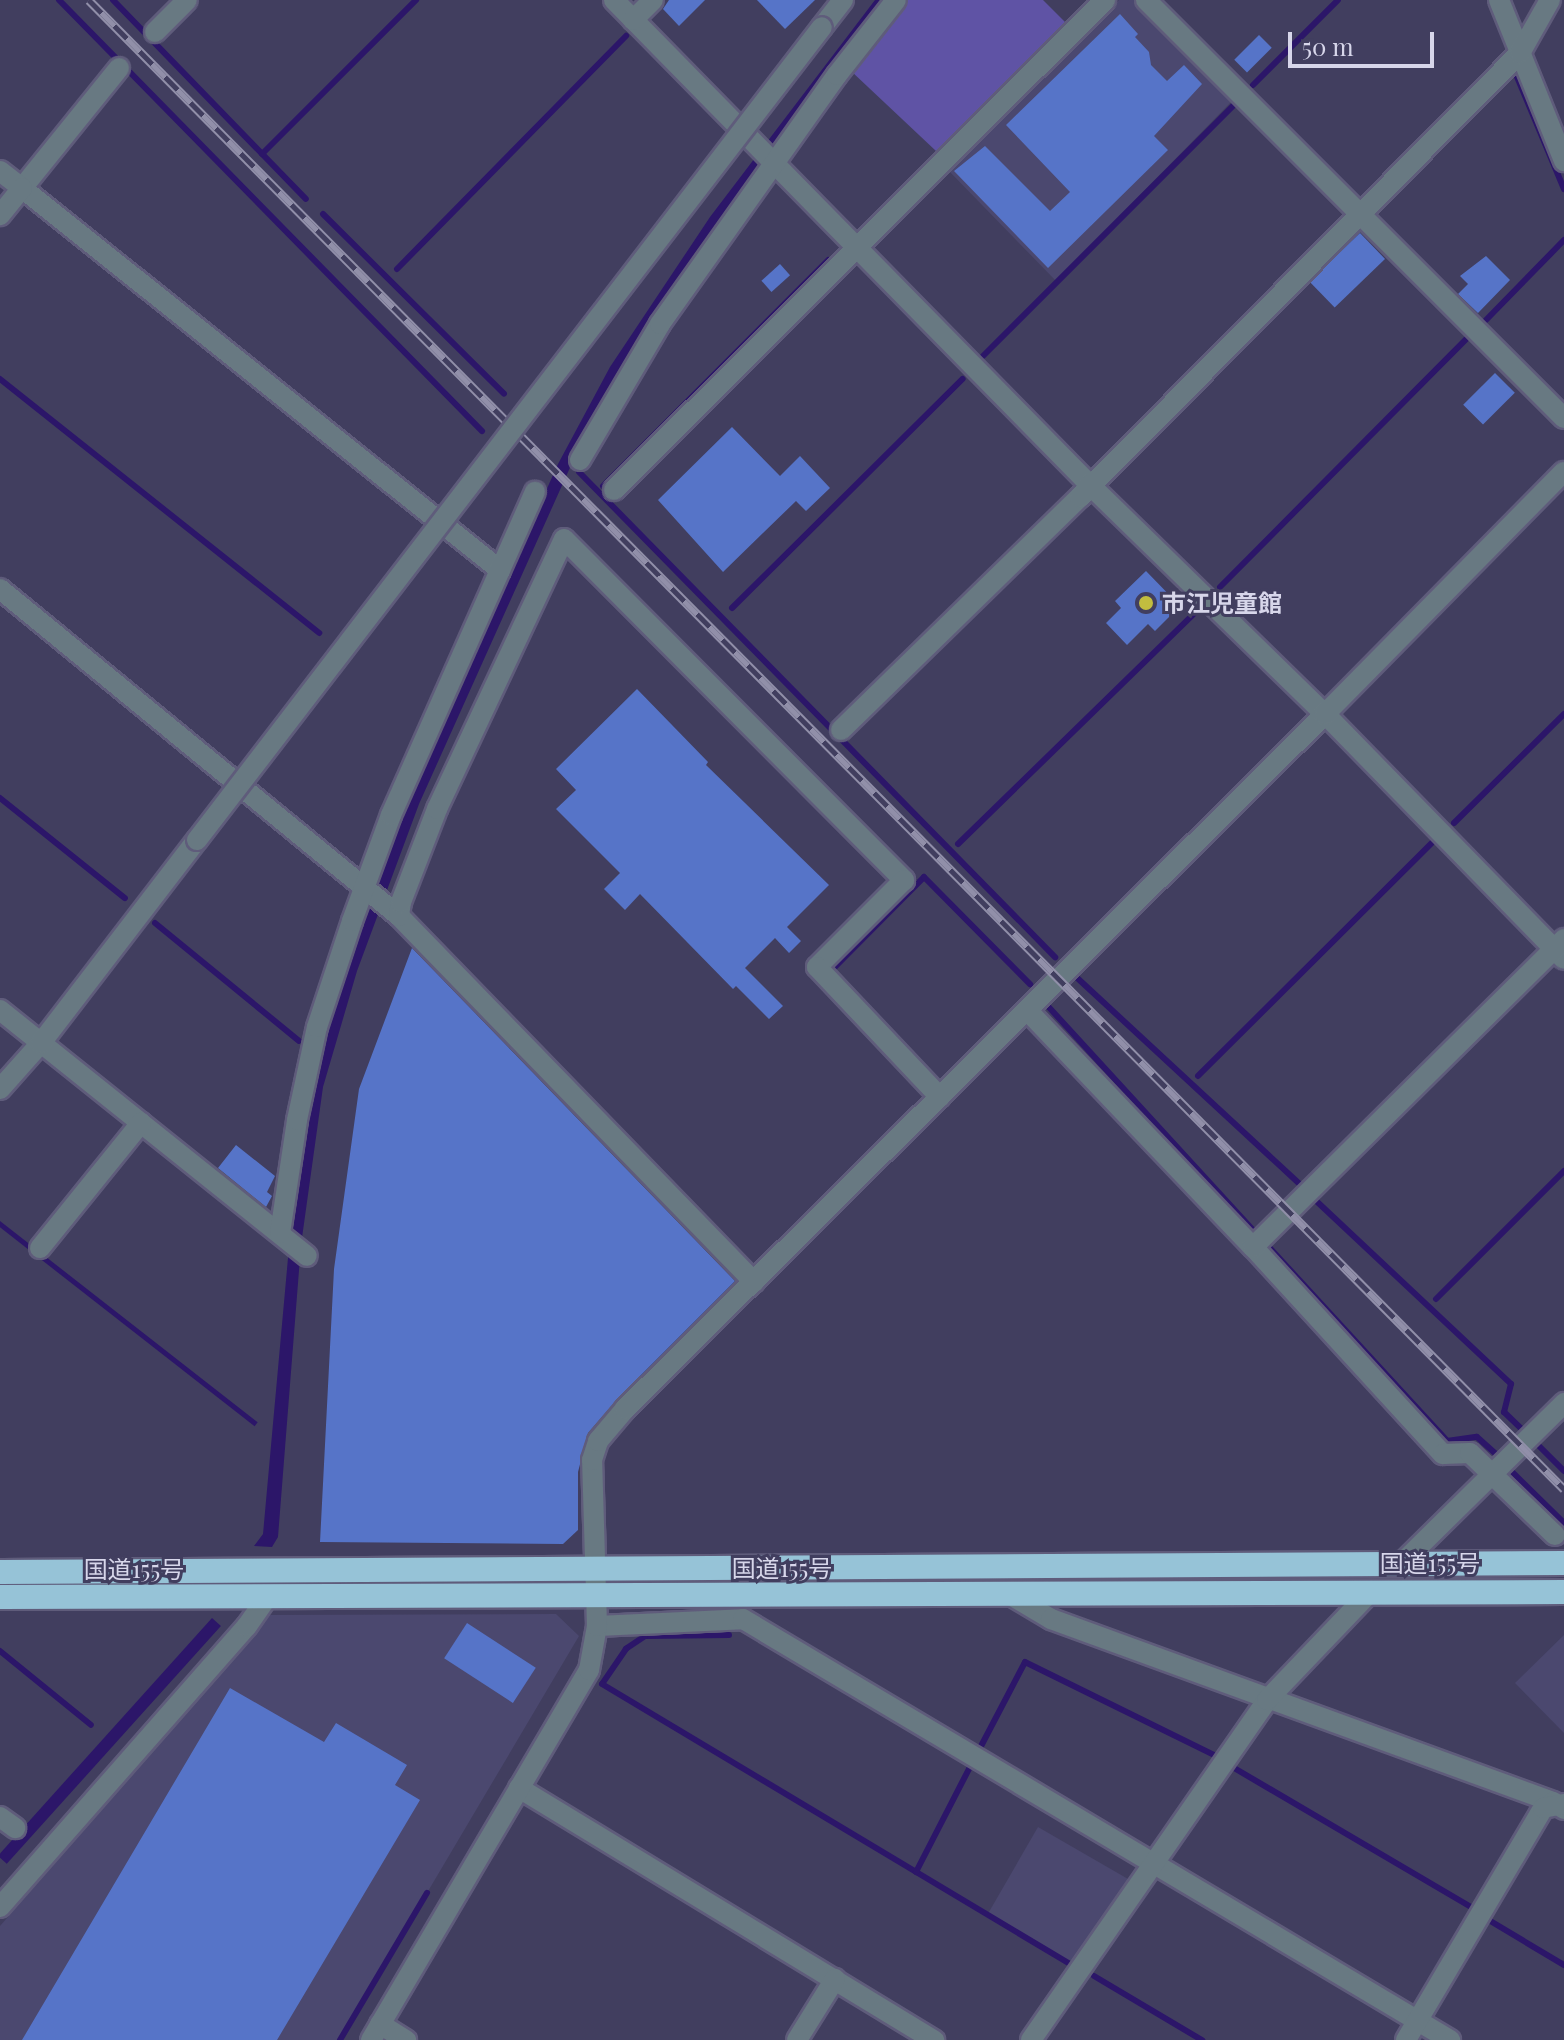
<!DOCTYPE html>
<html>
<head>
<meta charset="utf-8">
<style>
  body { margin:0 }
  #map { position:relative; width:1564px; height:2040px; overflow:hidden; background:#413e5f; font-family:"Playfair Display","Noto Sans JP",serif }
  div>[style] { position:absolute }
  .built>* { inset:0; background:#4b486f; transform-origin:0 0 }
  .green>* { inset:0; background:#5f53a5 }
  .water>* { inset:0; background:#2c1669; transform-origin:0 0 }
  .stream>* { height:6px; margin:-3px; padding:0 3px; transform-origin:3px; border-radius:3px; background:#2c1669 }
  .building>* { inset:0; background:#5674c8; transform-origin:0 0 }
  .roads { filter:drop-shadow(2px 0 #5f5c7b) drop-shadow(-2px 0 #5f5c7b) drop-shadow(0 2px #5f5c7b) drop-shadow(0 -2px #5f5c7b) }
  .minor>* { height:20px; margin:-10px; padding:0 10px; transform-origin:10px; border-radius:10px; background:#687982 }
  .highway>* { height:24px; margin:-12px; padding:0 12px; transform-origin:12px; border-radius:12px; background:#96c3d7 }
  .rail>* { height:9px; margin-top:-4.5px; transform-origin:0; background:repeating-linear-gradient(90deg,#413e5f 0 18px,#918fa9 0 36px); box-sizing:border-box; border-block:2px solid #918fa9 }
  .bridges { filter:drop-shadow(2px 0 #5f5c7b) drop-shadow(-2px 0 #5f5c7b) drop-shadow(0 2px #5f5c7b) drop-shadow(0 -2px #5f5c7b) }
  .minor-bridge>* { height:20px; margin:-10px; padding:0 10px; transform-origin:10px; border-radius:10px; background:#687982 }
  .dots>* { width:22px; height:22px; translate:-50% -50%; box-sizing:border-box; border:4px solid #413e5f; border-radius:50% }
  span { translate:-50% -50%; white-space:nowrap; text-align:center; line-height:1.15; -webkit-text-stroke:6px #413e5f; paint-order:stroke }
  .poi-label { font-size:24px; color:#d7d6ea; font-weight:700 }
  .left { translate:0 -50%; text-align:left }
  .street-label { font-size:24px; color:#d7d6ea }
  .scale { position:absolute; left:1288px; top:32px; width:146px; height:36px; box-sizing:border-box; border:4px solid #d7d6ea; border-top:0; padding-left:10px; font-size:24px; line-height:28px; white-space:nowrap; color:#d7d6ea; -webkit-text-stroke:6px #413e5f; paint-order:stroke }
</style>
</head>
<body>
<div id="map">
  <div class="built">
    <div style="clip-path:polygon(1119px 0,1137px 0,1233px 100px,1056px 281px,947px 169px)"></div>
    <div style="clip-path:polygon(556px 1614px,579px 1636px,340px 2040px,0 2040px,0 1926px,252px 1638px,266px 1615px)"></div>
    <div style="clip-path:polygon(1564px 1635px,1564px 1733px,1515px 1683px)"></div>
    <div style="left:1038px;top:1827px;width:112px;height:101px;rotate:30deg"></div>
  </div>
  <div class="green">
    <div style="clip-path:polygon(907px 0,1043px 0,1065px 22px,936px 151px,851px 71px)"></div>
  </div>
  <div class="water">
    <div style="clip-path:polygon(875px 0,891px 0,586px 432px,419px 804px,357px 971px,323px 1087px,301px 1245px,278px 1537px,272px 1547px,254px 1546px,263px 1534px,290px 1236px,308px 1097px,347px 962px,408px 798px,558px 464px,610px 367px,710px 217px)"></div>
    <div style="left:0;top:1221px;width:327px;height:5px;rotate:38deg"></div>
    <div style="left:212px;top:1618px;width:12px;height:320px;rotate:42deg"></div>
  </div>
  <div class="stream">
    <div style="left:59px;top:0;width:604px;rotate:45.54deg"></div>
    <div style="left:113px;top:0;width:277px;rotate:45.9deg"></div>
    <div style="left:1515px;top:72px;width:127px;rotate:67.3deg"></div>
    <div style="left:1253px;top:85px;width:120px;rotate:-45deg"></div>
    <div style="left:262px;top:154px;width:218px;rotate:-45deg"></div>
    <div style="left:323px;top:214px;width:255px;rotate:44.8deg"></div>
    <div style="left:397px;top:269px;width:327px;rotate:-45.5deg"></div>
    <div style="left:1486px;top:320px;width:112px;rotate:-45.7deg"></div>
    <div style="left:983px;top:356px;width:355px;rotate:-45deg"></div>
    <div style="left:0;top:379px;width:408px;rotate:38.5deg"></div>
    <div style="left:579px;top:472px;width:680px;rotate:45.54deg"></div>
    <div style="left:603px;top:486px;width:319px;rotate:-45.1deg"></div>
    <div style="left:1220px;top:587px;width:349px;rotate:-45.2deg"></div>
    <div style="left:732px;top:608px;width:325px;rotate:-44.8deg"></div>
    <div style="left:0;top:798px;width:160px;rotate:38.7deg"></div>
    <div style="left:1454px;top:823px;width:155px;rotate:-44.7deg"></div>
    <div style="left:958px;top:844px;width:337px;rotate:-44.3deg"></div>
    <div style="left:155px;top:923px;width:186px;rotate:39.3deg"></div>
    <div style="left:829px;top:973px;width:135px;rotate:-45.3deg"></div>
    <div style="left:924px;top:877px;width:151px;rotate:45.3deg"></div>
    <div style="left:1074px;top:975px;width:312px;rotate:42.8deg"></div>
    <div style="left:1045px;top:1003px;width:314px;rotate:47.5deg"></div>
    <div style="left:1198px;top:1076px;width:333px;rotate:-44.9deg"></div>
    <div style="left:1312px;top:1197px;width:273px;rotate:43.2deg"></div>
    <div style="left:1511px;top:1384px;width:29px;rotate:104deg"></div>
    <div style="left:1504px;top:1412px;width:29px;rotate:44deg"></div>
    <div style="left:1268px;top:1246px;width:265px;rotate:47.4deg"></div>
    <div style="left:1447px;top:1441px;width:30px;rotate:-8deg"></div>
    <div style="left:1477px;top:1437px;width:27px;rotate:42deg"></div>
    <div style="left:1436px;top:1299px;width:181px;rotate:-45deg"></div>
    <div style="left:1535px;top:1442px;width:41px;rotate:45deg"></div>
    <div style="left:1509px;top:1469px;width:77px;rotate:44.5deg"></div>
    <div style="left:729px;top:1635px;width:84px;rotate:179.3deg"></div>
    <div style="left:645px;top:1636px;width:23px;rotate:146deg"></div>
    <div style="left:626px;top:1649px;width:42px;rotate:124.4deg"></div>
    <div style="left:602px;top:1684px;width:545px;rotate:30.89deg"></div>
    <div style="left:0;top:1651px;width:117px;rotate:39.1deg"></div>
    <div style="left:979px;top:1750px;width:99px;rotate:-62.4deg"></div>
    <div style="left:1025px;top:1662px;width:215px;rotate:26.2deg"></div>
    <div style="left:1229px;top:1765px;width:286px;rotate:30.4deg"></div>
    <div style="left:916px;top:1872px;width:125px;rotate:-62.8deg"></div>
    <div style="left:1487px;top:1919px;width:90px;rotate:30.9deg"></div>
    <div style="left:1094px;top:1976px;width:126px;rotate:30.7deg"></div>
    <div style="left:340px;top:2040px;width:171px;rotate:-59.4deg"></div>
  </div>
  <div class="building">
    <div style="clip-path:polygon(669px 0,705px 0,679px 26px,663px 9px)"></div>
    <div style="clip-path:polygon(757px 0,815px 0,785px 29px)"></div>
    <div style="clip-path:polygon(1120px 14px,1138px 34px,1135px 37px,1149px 52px,1151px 65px,1167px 81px,1184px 65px,1202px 84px,1154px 136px,1168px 150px,1048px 268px,954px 171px,985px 146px,1050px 211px,1070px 192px,1006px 125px)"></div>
    <div style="left:1259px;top:35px;width:18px;height:35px;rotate:45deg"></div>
    <div style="left:1360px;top:233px;width:36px;height:70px;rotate:46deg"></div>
    <div style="clip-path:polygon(1486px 256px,1510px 280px,1478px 313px,1458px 294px,1468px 284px,1460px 276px)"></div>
    <div style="left:780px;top:264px;width:15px;height:25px;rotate:48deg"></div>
    <div style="left:1495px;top:373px;width:28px;height:45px;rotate:45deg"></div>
    <div style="clip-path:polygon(732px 427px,780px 476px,800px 456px,830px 488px,806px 511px,796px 501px,723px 572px,658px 500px)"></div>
    <div style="clip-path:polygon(1146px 571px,1180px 606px,1155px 631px,1148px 624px,1127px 645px,1106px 623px,1121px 608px,1115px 601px)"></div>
    <div style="clip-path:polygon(637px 689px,708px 762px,706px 765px,829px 885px,787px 927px,801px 941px,789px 953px,775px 938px,745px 968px,783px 1006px,769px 1019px,736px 986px,733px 989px,640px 894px,625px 910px,604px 889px,620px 873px,556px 809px,576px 790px,556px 769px)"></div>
    <div style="clip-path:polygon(412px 948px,735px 1281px,620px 1396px,588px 1433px,578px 1472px,578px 1530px,563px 1544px,320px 1542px,334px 1269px,359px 1089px)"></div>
    <div style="clip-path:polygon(236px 1145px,275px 1176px,267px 1192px,272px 1196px,266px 1207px,218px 1168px)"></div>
    <div style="left:467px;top:1623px;width:82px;height:42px;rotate:33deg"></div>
    <div style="clip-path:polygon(230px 1688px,324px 1742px,336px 1723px,407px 1765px,395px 1785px,420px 1800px,277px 2040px,22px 2040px)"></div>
  </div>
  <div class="roads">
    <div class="minor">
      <div style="left:614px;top:0;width:680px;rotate:45.54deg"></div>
      <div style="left:1090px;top:485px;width:328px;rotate:44.3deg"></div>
      <div style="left:1325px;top:714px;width:342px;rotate:45.7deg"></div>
      <div style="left:1146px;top:0;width:591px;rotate:45deg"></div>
      <div style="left:1499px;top:0;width:174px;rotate:68deg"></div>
      <div style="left:633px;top:20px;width:28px;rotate:-45deg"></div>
      <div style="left:822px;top:27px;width:34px;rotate:-52deg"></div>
      <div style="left:155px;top:32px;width:45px;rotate:-45deg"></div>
      <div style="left:119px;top:68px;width:154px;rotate:128.9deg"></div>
      <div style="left:22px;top:188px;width:612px;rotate:38.63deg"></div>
      <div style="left:0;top:171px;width:28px;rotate:38deg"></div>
      <div style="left:22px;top:188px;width:35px;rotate:129deg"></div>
      <div style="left:580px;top:460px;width:158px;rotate:-59.5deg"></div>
      <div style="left:660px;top:324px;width:305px;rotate:-54.6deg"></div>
      <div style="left:837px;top:75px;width:95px;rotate:-51.8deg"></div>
      <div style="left:614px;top:490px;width:694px;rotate:-44.94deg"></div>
      <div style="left:0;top:589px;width:516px;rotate:39.34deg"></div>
      <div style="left:399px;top:916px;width:510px;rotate:45.87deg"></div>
      <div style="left:841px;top:730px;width:334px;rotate:-44.3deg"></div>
      <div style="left:1080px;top:497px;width:625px;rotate:-45.26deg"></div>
      <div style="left:1520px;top:53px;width:61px;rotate:-60.5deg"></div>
      <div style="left:399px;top:916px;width:14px;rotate:-82deg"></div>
      <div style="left:401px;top:902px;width:100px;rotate:-68.8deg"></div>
      <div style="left:437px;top:809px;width:298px;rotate:-64.8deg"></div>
      <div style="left:564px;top:539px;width:482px;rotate:45.1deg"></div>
      <div style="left:904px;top:880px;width:123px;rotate:135deg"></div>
      <div style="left:817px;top:967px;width:179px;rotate:46.6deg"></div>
      <div style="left:0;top:1010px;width:393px;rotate:38.7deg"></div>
      <div style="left:1027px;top:1010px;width:327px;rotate:46.4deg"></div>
      <div style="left:1253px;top:1247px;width:281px;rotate:47.5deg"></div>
      <div style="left:1443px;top:1454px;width:27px;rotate:-2deg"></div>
      <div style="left:1470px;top:1453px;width:118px;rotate:44deg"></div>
      <div style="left:0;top:1089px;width:62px;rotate:-48.3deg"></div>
      <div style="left:41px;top:1043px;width:256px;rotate:-52.5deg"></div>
      <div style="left:280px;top:1233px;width:114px;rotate:-81.4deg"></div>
      <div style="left:297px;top:1120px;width:95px;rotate:-77.9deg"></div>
      <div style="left:317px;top:1027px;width:112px;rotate:-71.7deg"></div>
      <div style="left:352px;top:921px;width:113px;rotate:-69.8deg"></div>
      <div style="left:391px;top:815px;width:354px;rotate:-66deg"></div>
      <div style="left:1253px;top:1247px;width:438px;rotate:-44.7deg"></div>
      <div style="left:40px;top:1248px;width:161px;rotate:-51.1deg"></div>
      <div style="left:1400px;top:1565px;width:231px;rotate:-44.6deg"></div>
      <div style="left:1009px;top:1594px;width:49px;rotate:30.8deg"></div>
      <div style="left:1051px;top:1619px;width:534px;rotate:20.03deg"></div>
      <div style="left:1553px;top:1802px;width:13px;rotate:32deg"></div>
      <div style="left:597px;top:1626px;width:146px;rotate:-2.7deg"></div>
      <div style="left:743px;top:1619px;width:823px;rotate:30.77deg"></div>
      <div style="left:519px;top:1788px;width:486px;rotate:31.3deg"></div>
      <div style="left:0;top:1817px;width:19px;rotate:36deg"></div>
      <div style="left:0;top:1907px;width:374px;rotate:-48.7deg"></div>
      <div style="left:247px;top:1626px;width:35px;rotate:-55deg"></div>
      <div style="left:380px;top:2024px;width:31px;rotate:32deg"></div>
      <div style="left:371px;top:2040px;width:429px;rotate:-59.5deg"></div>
      <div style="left:589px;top:1670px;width:45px;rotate:-79.7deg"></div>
      <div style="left:597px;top:1626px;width:166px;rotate:-91.7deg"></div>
      <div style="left:592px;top:1460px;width:20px;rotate:-72deg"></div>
      <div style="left:598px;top:1441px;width:42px;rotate:-49.8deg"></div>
      <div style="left:625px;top:1409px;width:986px;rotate:-44.79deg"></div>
      <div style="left:1325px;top:714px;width:340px;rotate:-45.4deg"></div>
      <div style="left:797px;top:2040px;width:72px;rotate:-58.1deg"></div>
      <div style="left:1031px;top:2040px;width:414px;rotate:-55.2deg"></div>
      <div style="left:1267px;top:1700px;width:151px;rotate:-46.3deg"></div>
      <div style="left:1406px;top:2040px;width:269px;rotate:-59.4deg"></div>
      <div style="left:1543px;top:1808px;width:21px;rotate:-11deg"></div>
    </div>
    <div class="highway">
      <div style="left:0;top:1572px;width:1564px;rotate:-0.33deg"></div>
      <div style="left:0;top:1597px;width:1564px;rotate:-0.18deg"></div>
    </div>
  </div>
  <div class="rail">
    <div style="left:89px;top:0;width:2096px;rotate:45.27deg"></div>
  </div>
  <div class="bridges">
    <div class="minor-bridge">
      <div style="left:197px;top:840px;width:1025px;rotate:-52.45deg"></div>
    </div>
  </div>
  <div class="dots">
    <div style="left:1146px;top:603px;background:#c2bd3f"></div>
  </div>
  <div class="poi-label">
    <span class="left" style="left:1162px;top:603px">市江児童館</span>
  </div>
  <div class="street-label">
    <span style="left:1430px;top:1563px">国道155号</span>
    <span style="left:782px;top:1568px">国道155号</span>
    <span style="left:134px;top:1569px">国道155号</span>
  </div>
  <div class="scale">50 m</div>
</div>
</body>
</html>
